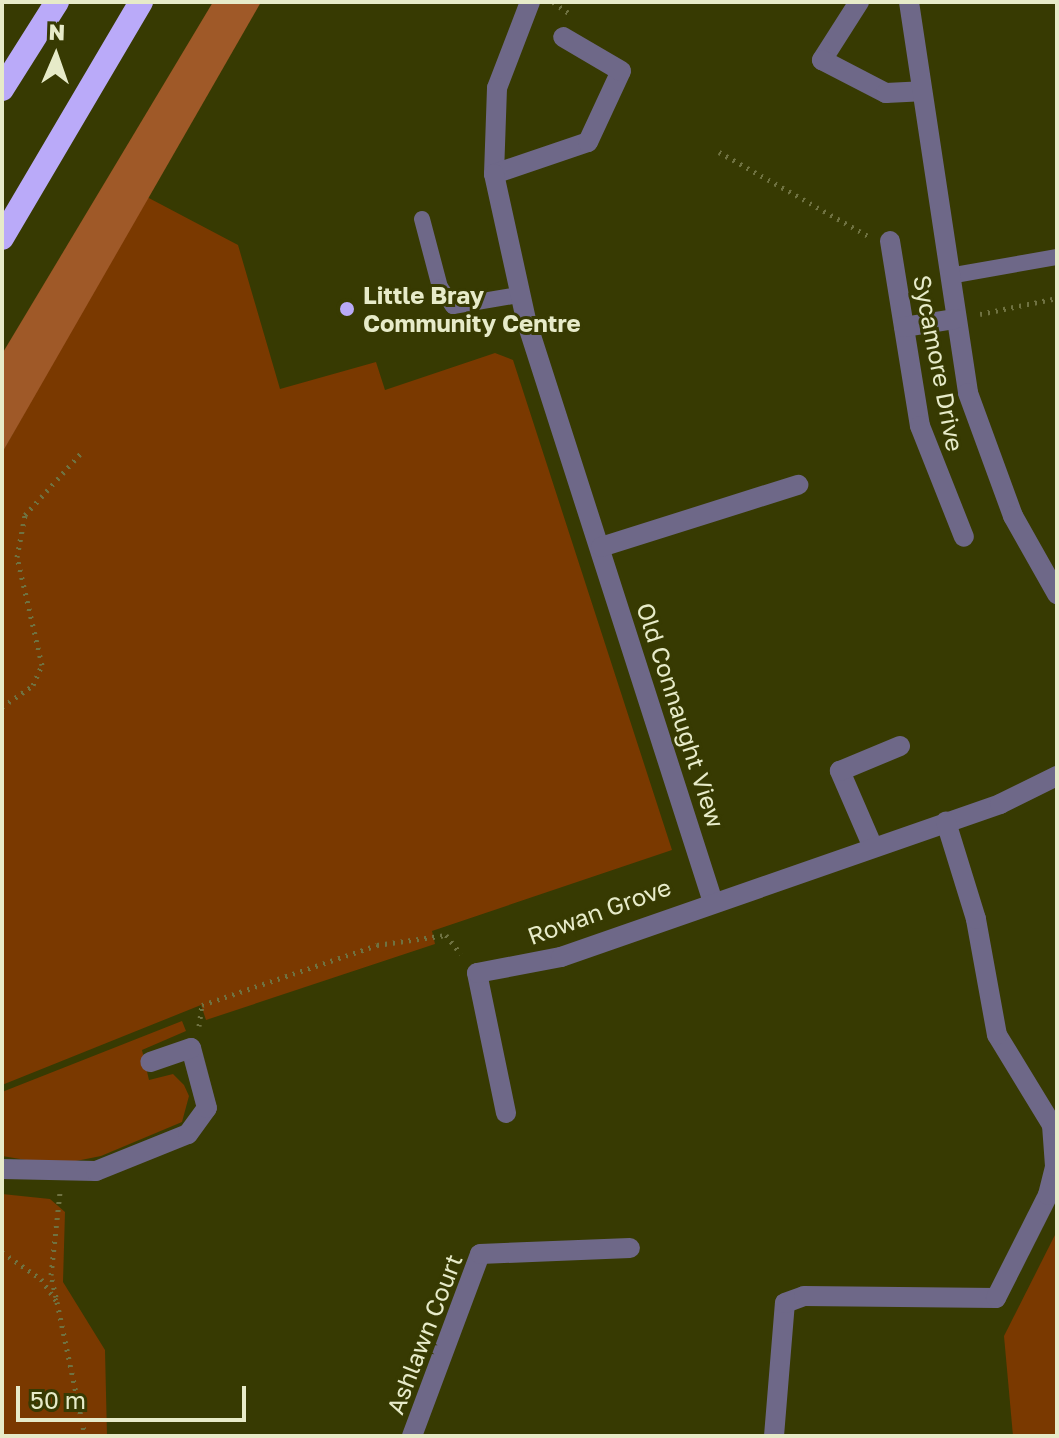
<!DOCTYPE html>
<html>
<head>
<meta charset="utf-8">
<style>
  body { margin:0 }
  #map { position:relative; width:1059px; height:1438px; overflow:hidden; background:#373a02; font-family:"Golos Text",sans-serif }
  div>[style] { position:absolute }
  .green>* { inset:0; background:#7a3900 }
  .forest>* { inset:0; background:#9f5928 }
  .path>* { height:5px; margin-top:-2.5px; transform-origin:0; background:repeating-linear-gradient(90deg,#6f7241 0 2px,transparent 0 8px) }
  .service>* { height:16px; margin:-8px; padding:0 8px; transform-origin:8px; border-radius:8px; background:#6e6888 }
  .minor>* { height:20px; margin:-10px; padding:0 10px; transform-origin:10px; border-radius:10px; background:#6e6888 }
  .motorway>* { height:24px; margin:-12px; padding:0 12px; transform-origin:12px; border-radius:12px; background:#baaaf9 }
  .dots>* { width:22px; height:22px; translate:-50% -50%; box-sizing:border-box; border:4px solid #373a02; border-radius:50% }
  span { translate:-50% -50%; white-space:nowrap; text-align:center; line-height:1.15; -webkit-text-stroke:6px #373a02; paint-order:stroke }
  .poi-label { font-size:24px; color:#e7ebc9; font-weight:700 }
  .left { translate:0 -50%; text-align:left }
  .street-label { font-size:24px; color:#e7ebc9 }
  .frame { position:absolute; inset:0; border:4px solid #e7ebc9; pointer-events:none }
  .north { position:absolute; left:16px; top:16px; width:80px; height:80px; -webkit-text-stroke:6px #373a02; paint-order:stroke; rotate:2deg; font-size:22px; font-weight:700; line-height:32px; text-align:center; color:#e7ebc9 }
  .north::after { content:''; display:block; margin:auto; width:28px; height:36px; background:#e7ebc9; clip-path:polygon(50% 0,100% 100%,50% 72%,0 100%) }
  .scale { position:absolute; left:16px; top:1386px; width:230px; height:36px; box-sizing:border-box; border:4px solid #e7ebc9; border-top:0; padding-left:10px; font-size:24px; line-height:28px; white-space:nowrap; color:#e7ebc9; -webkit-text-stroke:6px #373a02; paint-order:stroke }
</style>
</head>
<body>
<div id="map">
  <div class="green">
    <div style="clip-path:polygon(145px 196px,238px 245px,280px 389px,376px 362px,385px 390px,495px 353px,513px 360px,672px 850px,432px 931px,435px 944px,206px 1020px,201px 1005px,2px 1085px,2px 453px)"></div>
    <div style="clip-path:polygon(182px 1021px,186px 1031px,142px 1050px,149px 1080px,173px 1074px,184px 1085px,189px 1096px,182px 1122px,101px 1156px,56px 1165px,2px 1156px,2px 1092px)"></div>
    <div style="clip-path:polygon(2px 1194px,50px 1199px,65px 1212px,63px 1282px,105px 1350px,107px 1436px,2px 1436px)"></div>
    <div style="clip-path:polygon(1057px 1231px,1057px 1436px,1013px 1436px,1004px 1336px)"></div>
  </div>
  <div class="forest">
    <div style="clip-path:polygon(213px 2px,261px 2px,2px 453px,2px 354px)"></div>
  </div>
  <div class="path">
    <div style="left:553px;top:2px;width:19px;rotate:35deg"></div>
    <div style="left:719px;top:152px;width:171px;rotate:29.4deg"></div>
    <div style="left:980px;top:314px;width:79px;rotate:-11.7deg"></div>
    <div style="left:2px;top:707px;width:38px;rotate:-35deg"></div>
    <div style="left:33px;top:685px;width:22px;rotate:-66deg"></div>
    <div style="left:42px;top:665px;width:111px;rotate:-103deg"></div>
    <div style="left:17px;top:557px;width:43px;rotate:-79.2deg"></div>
    <div style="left:25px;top:515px;width:84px;rotate:-47.9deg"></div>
    <div style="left:199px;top:1026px;width:21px;rotate:-82deg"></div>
    <div style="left:202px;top:1005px;width:185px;rotate:-18.9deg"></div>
    <div style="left:377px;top:945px;width:70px;rotate:-8.2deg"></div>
    <div style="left:446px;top:935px;width:24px;rotate:52deg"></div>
    <div style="left:2px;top:1252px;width:47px;rotate:34.7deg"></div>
    <div style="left:41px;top:1279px;width:28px;rotate:55deg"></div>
    <div style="left:57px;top:1302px;width:137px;rotate:78.2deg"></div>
    <div style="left:56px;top:1297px;width:23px;rotate:-103deg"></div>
    <div style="left:51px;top:1275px;width:83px;rotate:-83.8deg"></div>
  </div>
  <div class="service">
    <div style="left:422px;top:219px;width:70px;rotate:75.2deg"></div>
    <div style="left:440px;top:287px;width:23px;rotate:56deg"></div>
    <div style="left:453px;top:306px;width:67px;rotate:-9.5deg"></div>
    <div style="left:949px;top:276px;width:110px;rotate:-10deg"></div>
  </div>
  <div class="minor">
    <div style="left:530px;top:2px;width:92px;rotate:111deg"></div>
    <div style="left:497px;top:88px;width:86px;rotate:92deg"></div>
    <div style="left:494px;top:174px;width:99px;rotate:-18.8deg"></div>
    <div style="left:588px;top:142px;width:78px;rotate:-65.1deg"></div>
    <div style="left:621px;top:71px;width:67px;rotate:-149.6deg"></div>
    <div style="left:859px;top:2px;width:69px;rotate:122.5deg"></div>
    <div style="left:822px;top:60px;width:72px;rotate:27.3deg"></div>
    <div style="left:886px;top:93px;width:35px;rotate:-3deg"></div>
    <div style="left:909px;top:2px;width:395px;rotate:81.4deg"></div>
    <div style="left:968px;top:393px;width:131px;rotate:69.9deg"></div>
    <div style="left:1013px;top:516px;width:90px;rotate:60.6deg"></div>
    <div style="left:494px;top:174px;width:149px;rotate:77.6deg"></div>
    <div style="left:526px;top:320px;width:608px;rotate:72.19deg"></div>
    <div style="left:890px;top:241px;width:187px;rotate:80.8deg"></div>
    <div style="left:920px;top:426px;width:119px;rotate:68.4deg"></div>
    <div style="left:904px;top:327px;width:52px;rotate:-8.9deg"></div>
    <div style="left:601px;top:547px;width:207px;rotate:-17.5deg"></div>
    <div style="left:872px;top:845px;width:81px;rotate:-113.4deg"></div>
    <div style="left:840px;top:771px;width:65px;rotate:-22.6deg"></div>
    <div style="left:506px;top:1113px;width:143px;rotate:-101.7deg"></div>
    <div style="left:477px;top:973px;width:86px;rotate:-10.8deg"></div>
    <div style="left:561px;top:957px;width:465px;rotate:-19.2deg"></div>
    <div style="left:1000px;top:804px;width:64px;rotate:-26.2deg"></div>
    <div style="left:2px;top:1169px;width:94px;rotate:1.2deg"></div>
    <div style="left:96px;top:1171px;width:99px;rotate:-21.9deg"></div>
    <div style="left:188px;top:1134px;width:32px;rotate:-54deg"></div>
    <div style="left:207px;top:1108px;width:62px;rotate:-104.9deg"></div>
    <div style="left:191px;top:1048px;width:43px;rotate:161.1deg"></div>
    <div style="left:412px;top:1436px;width:194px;rotate:-69.5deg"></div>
    <div style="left:480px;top:1254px;width:150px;rotate:-2.3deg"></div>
    <div style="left:774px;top:1436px;width:133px;rotate:-85.3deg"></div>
    <div style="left:785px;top:1303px;width:20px;rotate:-20deg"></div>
    <div style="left:804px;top:1296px;width:192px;rotate:0.6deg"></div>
    <div style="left:996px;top:1298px;width:115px;rotate:-63.2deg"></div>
    <div style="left:1048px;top:1195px;width:30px;rotate:-76deg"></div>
    <div style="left:1055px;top:1166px;width:41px;rotate:-94.2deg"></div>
    <div style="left:1052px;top:1125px;width:105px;rotate:-121.4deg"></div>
    <div style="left:997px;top:1035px;width:118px;rotate:-100.3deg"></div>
    <div style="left:976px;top:919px;width:102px;rotate:-107.2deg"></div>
  </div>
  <div class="motorway">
    <div style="left:2px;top:89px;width:103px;rotate:-57.7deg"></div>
    <div style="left:2px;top:238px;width:274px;rotate:-59.5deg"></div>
  </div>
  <div class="dots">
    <div style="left:347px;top:309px;background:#b9aaf7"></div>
  </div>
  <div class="poi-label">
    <span class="left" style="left:363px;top:309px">Little Bray<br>Community Centre</span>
  </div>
  <div class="street-label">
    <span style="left:939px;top:363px;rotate:79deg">Sycamore Drive</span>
    <span style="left:681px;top:715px;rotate:72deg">Old Connaught View</span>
    <span style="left:599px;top:911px;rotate:-20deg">Rowan Grove</span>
    <span style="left:424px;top:1334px;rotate:-69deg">Ashlawn Court</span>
  </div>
  <div class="frame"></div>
  <div class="north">N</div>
  <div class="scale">50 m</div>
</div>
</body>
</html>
